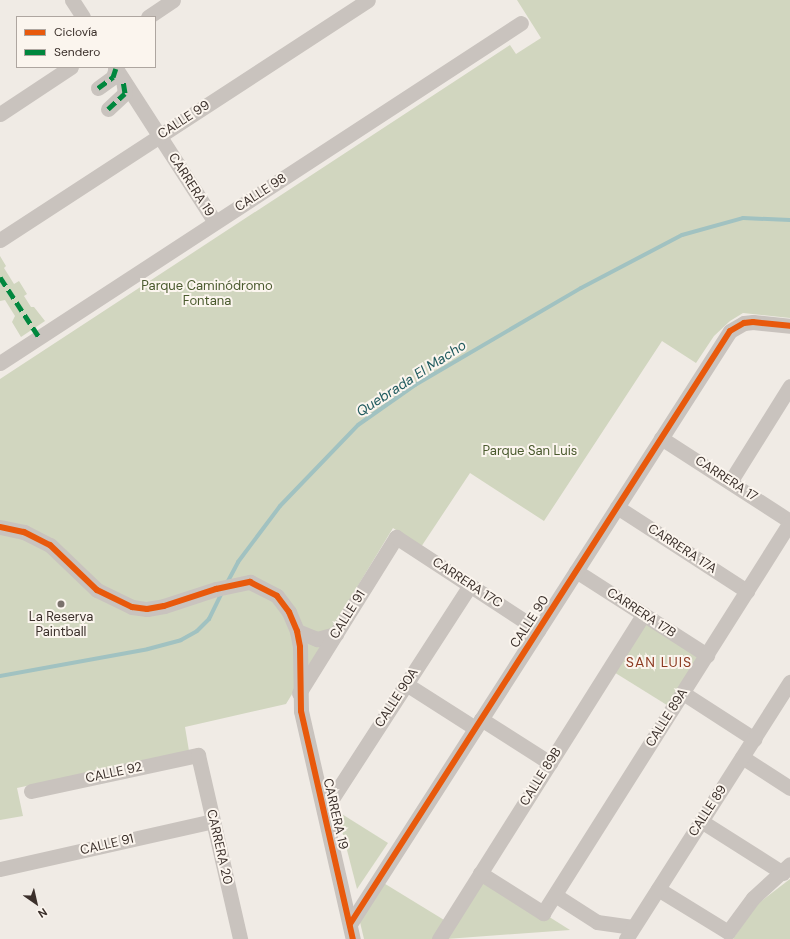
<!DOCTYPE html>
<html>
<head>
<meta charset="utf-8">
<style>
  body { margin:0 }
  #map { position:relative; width:790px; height:939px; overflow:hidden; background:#f0ebe5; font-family:"DM Sans",sans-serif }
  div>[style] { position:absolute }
  .green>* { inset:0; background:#d1d6bf; transform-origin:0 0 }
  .stream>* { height:4px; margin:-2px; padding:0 2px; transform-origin:2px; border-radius:2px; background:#a1c2c1 }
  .minor>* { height:15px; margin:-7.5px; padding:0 7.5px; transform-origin:7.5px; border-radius:7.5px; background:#c9c3be }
  .quiet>* { height:5px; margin-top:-2.5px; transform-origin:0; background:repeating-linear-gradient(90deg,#00873e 0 10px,transparent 0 15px) }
  .cycleway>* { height:6px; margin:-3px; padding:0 3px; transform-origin:3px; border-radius:3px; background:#e8590c }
  .dots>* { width:11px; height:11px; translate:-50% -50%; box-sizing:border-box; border:2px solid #fbf5ee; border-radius:50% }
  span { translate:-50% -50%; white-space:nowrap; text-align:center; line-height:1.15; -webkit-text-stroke:4px #fbf5ee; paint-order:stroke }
  .street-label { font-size:13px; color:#3b302b }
  .park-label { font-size:13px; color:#4a5a2e }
  .poi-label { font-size:13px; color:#3b302b }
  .water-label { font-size:14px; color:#1f5a5e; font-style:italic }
  .neighbourhood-label { font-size:14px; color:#8c3b22; letter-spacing:1px }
  .legend { position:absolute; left:16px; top:16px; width:140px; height:52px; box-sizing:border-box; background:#fbf5ee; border:1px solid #aea6a0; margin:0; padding:5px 7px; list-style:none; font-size:12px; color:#3b302b }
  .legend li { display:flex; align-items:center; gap:8px; height:20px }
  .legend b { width:20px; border:1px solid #aea6a0 }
  .north { position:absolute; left:16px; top:883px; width:40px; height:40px; -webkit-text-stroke:3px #fbf5ee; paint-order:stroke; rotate:146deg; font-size:11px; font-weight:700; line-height:16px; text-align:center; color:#3b302b }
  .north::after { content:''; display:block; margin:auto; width:14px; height:18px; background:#3b302b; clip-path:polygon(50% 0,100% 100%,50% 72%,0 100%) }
</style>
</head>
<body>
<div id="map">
  <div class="green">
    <div style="clip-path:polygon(517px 0,790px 0,790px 318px,743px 313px,730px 321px,714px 336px,696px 363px,662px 341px,544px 521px,470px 473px,421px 547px,393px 528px,286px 704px,185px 727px,189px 751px,17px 788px,23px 816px,0 820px,0 379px,510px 45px,516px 54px,541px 38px)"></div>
    <div style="clip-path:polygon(0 256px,6px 266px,4px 268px,14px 284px,19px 281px,27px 294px,24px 296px,31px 307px,34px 307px,45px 321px,21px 337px,12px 322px,15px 316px,5px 300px,0 301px)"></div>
    <div style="left:648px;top:619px;width:64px;height:63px;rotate:32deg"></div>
    <div style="clip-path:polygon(337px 811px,388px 843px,357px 889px)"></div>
    <div style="clip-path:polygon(484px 876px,543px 913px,570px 930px,446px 939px)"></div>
    <div style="clip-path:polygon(790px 879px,790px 939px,733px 939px,755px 906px)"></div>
    <div style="clip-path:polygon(382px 882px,449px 923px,439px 939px,364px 939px,359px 918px)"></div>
  </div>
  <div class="stream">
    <div style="left:227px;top:583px;width:24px;rotate:-62deg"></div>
    <div style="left:238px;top:562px;width:70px;rotate:-53.1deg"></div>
    <div style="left:280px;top:506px;width:112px;rotate:-46.1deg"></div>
    <div style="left:358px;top:425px;width:70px;rotate:-35.1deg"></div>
    <div style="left:415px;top:385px;width:192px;rotate:-30.3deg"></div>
    <div style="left:581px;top:288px;width:114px;rotate:-27.7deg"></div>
    <div style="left:682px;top:235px;width:63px;rotate:-15.6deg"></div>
    <div style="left:743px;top:218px;width:47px;rotate:2.4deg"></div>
    <div style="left:0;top:676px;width:150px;rotate:-10.3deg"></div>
    <div style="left:148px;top:649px;width:34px;rotate:-15deg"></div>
    <div style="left:181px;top:640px;width:18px;rotate:-29deg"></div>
    <div style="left:197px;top:631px;width:17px;rotate:-45deg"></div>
    <div style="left:209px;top:619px;width:30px;rotate:-64deg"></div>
  </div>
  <div class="minor">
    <div style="left:72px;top:0;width:20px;rotate:57deg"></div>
    <div style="left:148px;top:17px;width:30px;rotate:-34deg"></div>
    <div style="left:115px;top:67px;width:184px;rotate:57.2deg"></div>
    <div style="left:98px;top:88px;width:19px;rotate:-36deg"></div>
    <div style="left:113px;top:77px;width:9px;rotate:-72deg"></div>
    <div style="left:108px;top:109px;width:23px;rotate:-43deg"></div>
    <div style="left:125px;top:93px;width:13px;rotate:-99deg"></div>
    <div style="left:0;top:114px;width:85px;rotate:-33.5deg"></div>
    <div style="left:0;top:240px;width:439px;rotate:-33.1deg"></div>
    <div style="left:0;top:363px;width:622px;rotate:-33.13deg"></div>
    <div style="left:661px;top:438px;width:153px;rotate:32.8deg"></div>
    <div style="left:730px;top:482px;width:113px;rotate:-58deg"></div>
    <div style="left:617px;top:507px;width:155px;rotate:32.9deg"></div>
    <div style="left:0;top:527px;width:25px;rotate:12deg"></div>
    <div style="left:24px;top:532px;width:29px;rotate:27deg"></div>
    <div style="left:50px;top:545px;width:65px;rotate:43.8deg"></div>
    <div style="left:97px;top:590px;width:39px;rotate:26deg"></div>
    <div style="left:132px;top:607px;width:15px;rotate:8deg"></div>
    <div style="left:147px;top:609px;width:17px;rotate:-10deg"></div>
    <div style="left:164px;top:606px;width:55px;rotate:-18.1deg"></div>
    <div style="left:216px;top:589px;width:35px;rotate:-12deg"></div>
    <div style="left:250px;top:582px;width:30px;rotate:27deg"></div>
    <div style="left:277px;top:596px;width:20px;rotate:53deg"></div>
    <div style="left:289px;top:612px;width:21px;rotate:67deg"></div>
    <div style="left:297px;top:631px;width:16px;rotate:79deg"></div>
    <div style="left:300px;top:647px;width:64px;rotate:89.1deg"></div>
    <div style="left:301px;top:711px;width:234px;rotate:77.2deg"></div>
    <div style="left:576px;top:571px;width:156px;rotate:32.7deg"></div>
    <div style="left:297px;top:631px;width:22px;rotate:22deg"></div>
    <div style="left:317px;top:639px;width:20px;rotate:-15deg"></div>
    <div style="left:406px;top:684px;width:82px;rotate:32.5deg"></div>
    <div style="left:299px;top:693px;width:184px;rotate:-58.1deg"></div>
    <div style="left:396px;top:537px;width:170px;rotate:33.2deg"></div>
    <div style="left:683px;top:693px;width:85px;rotate:32.9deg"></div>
    <div style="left:481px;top:719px;width:82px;rotate:32.5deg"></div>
    <div style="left:742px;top:757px;width:57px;rotate:32.9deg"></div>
    <div style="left:31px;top:791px;width:171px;rotate:-12.2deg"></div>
    <div style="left:198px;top:755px;width:189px;rotate:77.1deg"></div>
    <div style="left:324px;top:811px;width:269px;rotate:-57.1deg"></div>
    <div style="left:701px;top:821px;width:97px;rotate:32.4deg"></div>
    <div style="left:0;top:869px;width:218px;rotate:-12.7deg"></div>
    <div style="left:480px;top:873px;width:75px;rotate:32.4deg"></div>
    <div style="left:543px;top:913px;width:462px;rotate:-57.7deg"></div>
    <div style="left:658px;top:889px;width:82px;rotate:31.6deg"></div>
    <div style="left:728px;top:932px;width:42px;rotate:-53.7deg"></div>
    <div style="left:753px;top:898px;width:50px;rotate:-42.6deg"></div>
    <div style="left:555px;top:895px;width:50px;rotate:32.7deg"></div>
    <div style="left:597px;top:922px;width:36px;rotate:8deg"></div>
    <div style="left:350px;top:924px;width:704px;rotate:-57.35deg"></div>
    <div style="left:730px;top:331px;width:16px;rotate:-30deg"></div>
    <div style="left:744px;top:323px;width:9px;rotate:-6deg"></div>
    <div style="left:753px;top:322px;width:37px;rotate:6deg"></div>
    <div style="left:439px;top:939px;width:384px;rotate:-57.8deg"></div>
    <div style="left:626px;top:939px;width:305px;rotate:-57.5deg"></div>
  </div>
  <div class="quiet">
    <div style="left:98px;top:88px;width:19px;rotate:-36deg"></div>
    <div style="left:113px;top:77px;width:9px;rotate:-72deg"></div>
    <div style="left:108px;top:109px;width:23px;rotate:-43deg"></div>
    <div style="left:125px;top:93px;width:13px;rotate:-99deg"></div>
    <div style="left:0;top:277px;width:72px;rotate:57deg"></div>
  </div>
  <div class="cycleway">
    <div style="left:0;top:527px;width:25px;rotate:12deg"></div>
    <div style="left:24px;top:532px;width:29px;rotate:27deg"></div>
    <div style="left:50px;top:545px;width:65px;rotate:43.8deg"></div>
    <div style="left:97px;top:590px;width:39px;rotate:26deg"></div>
    <div style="left:132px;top:607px;width:15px;rotate:8deg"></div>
    <div style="left:147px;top:609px;width:17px;rotate:-10deg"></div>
    <div style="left:164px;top:606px;width:55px;rotate:-18.1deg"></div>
    <div style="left:216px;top:589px;width:35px;rotate:-12deg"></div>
    <div style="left:250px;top:582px;width:30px;rotate:27deg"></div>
    <div style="left:277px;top:596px;width:20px;rotate:53deg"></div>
    <div style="left:289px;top:612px;width:21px;rotate:67deg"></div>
    <div style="left:297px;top:631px;width:16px;rotate:79deg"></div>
    <div style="left:300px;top:647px;width:64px;rotate:89.1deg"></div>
    <div style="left:301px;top:711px;width:234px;rotate:77.2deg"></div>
    <div style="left:350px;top:924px;width:704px;rotate:-57.35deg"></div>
    <div style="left:730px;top:331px;width:16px;rotate:-30deg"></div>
    <div style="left:744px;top:323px;width:9px;rotate:-6deg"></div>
    <div style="left:753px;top:322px;width:37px;rotate:6deg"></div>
  </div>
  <div class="dots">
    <div style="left:61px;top:604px;background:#7a716c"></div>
  </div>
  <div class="street-label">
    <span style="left:184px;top:120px;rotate:-33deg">CALLE 99</span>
    <span style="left:191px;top:185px;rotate:57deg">CARRERA 19</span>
    <span style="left:261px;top:193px;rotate:-33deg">CALLE 98</span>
    <span style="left:726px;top:479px;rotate:33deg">CARRERA 17</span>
    <span style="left:682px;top:549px;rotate:33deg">CARRERA 17A</span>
    <span style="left:467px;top:583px;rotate:33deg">CARRERA 17C</span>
    <span style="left:641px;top:613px;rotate:33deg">CARRERA 17B</span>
    <span style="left:348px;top:615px;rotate:-58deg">CALLE 91</span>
    <span style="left:530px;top:622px;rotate:-57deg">CALLE 90</span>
    <span style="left:397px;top:698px;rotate:-57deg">CALLE 90A</span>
    <span style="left:667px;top:718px;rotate:-58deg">CALLE 89A</span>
    <span style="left:114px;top:773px;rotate:-12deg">CALLE 92</span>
    <span style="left:541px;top:777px;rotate:-58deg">CALLE 89B</span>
    <span style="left:708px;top:811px;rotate:-57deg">CALLE 89</span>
    <span style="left:335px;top:814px;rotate:77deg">CARRERA 19</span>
    <span style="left:107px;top:845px;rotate:-13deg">CALLE 91</span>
    <span style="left:219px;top:847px;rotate:77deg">CARRERA 20</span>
  </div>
  <div class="park-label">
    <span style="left:207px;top:294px">Parque Caminódromo<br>Fontana</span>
    <span style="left:530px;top:451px">Parque San Luis</span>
  </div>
  <div class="poi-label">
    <span style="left:61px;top:625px">La Reserva<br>Paintball</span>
  </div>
  <div class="water-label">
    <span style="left:411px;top:378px;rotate:-33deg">Quebrada El Macho</span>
  </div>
  <div class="neighbourhood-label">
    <span style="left:659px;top:662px">SAN LUIS</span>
  </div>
  <ul class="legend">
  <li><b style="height:5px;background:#e8590c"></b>Ciclovía</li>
  <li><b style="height:5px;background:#00873e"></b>Sendero</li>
  </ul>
  <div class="north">N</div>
</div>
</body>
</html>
